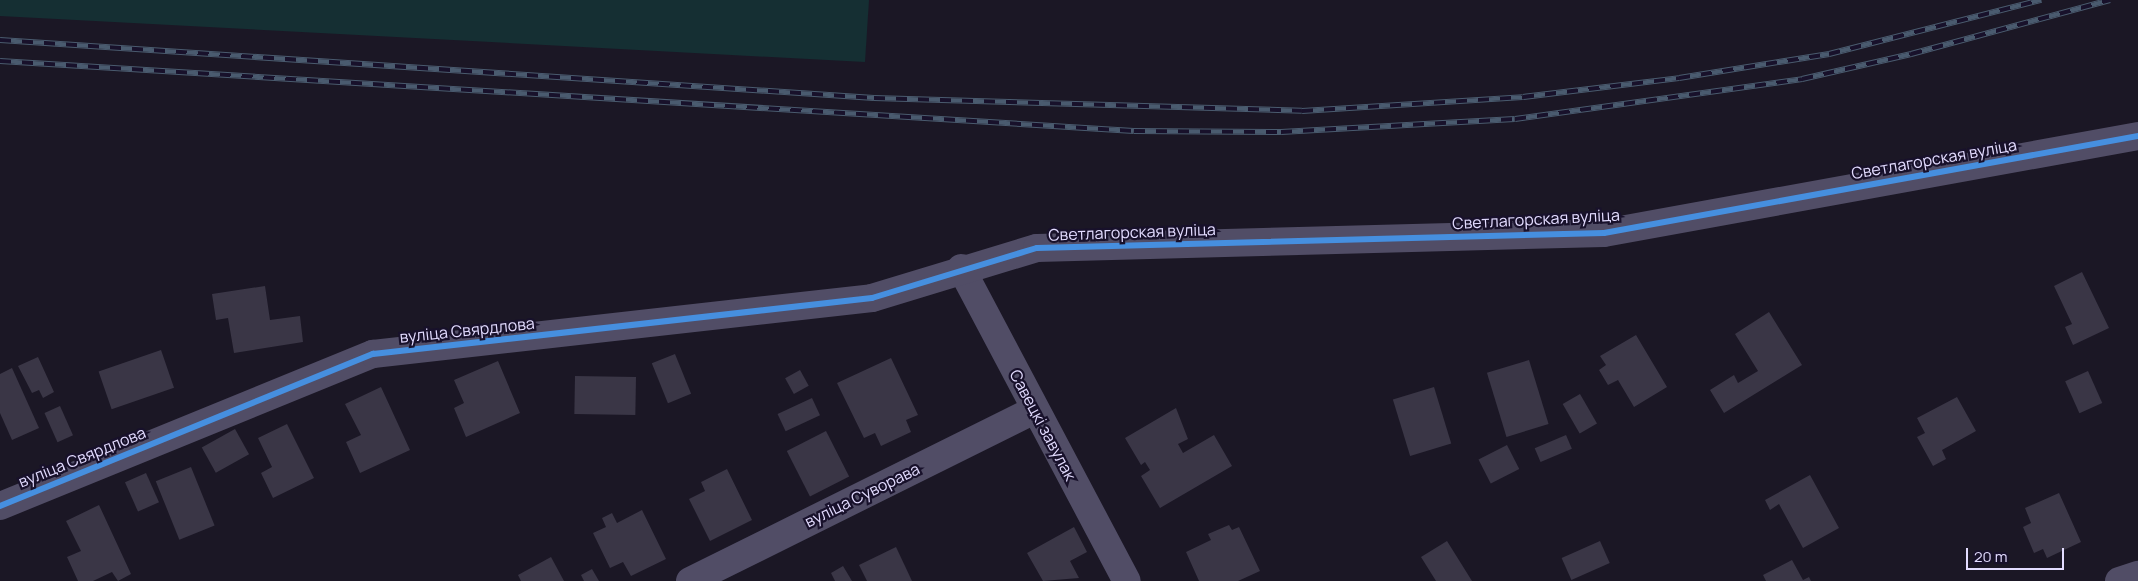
<!DOCTYPE html>
<html>
<head>
<meta charset="utf-8">
<style>
  body { margin:0 }
  #map { position:relative; width:2138px; height:581px; overflow:hidden; background:#1b1725; font-family:Manrope,sans-serif }
  div>[style] { position:absolute }
  .green>* { inset:0; background:#152f33 }
  .building>* { inset:0; background:#3a3646; transform-origin:0 0 }
  .street>* { height:28px; margin:-14px; padding:0 14px; transform-origin:14px; border-radius:14px; background:#514d66 }
  .rail>* { height:5.5px; margin-top:-2.75px; transform-origin:0; background:repeating-linear-gradient(90deg,#18112b 0 11px,#4a5b6f 0 22px); box-sizing:border-box; border-block:1px solid #4a5b6f }
  .cycleway>* { height:6px; margin:-3px; padding:0 3px; transform-origin:3px; border-radius:3px; background:#468fdf }
  span { translate:-50% -50%; white-space:nowrap; text-align:center; line-height:1.15; -webkit-text-stroke:4.5px #18112b; paint-order:stroke }
  .street-label { font-size:16px; color:#e3dcff }
  .scale { position:absolute; left:1966px; top:548px; width:98px; height:22px; box-sizing:border-box; border:2px solid #e3dcff; border-top:0; padding-left:6px; font-size:15px; line-height:18px; white-space:nowrap; color:#e3dcff; -webkit-text-stroke:4px #18112b; paint-order:stroke }
</style>
</head>
<body>
<div id="map">
  <div class="green">
    <div style="clip-path:polygon(0 0,869px 0,865px 62px,0 16px)"></div>
  </div>
  <div class="building">
    <div style="clip-path:polygon(2082px 272px,2109px 328px,2073px 345px,2065px 327px,2072px 324px,2054px 286px)"></div>
    <div style="clip-path:polygon(265px 286px,270px 320px,300px 316px,303px 342px,234px 353px,228px 318px,216px 320px,212px 294px)"></div>
    <div style="clip-path:polygon(1769px 312px,1802px 365px,1724px 413px,1710px 390px,1734px 375px,1738px 383px,1758px 371px,1735px 334px)"></div>
    <div style="clip-path:polygon(1636px 335px,1667px 387px,1634px 407px,1618px 380px,1608px 385px,1599px 370px,1606px 365px,1600px 356px)"></div>
    <div style="left:161px;top:350px;width:40px;height:66px;rotate:71deg"></div>
    <div style="left:675px;top:354px;width:43px;height:25px;rotate:68deg"></div>
    <div style="clip-path:polygon(38px 357px,54px 392px,43px 398px,39px 390px,32px 393px,18px 366px)"></div>
    <div style="clip-path:polygon(891px 358px,918px 415px,906px 420px,911px 432px,881px 446px,875px 433px,864px 438px,837px 383px)"></div>
    <div style="left:1529px;top:360px;width:67px;height:44px;rotate:73deg"></div>
    <div style="clip-path:polygon(498px 361px,520px 413px,466px 437px,454px 408px,464px 403px,454px 380px)"></div>
    <div style="clip-path:polygon(12px 368px,39px 428px,12px 440px,0 413px,0 374px)"></div>
    <div style="left:800px;top:370px;width:18px;height:17px;rotate:61deg"></div>
    <div style="left:2088px;top:371px;width:35px;height:25px;rotate:66deg"></div>
    <div style="left:575px;top:376px;width:61px;height:38px;rotate:1deg"></div>
    <div style="clip-path:polygon(381px 387px,410px 450px,360px 473px,346px 442px,361px 435px,345px 404px)"></div>
    <div style="left:1434px;top:387px;width:59px;height:43px;rotate:73deg"></div>
    <div style="left:1580px;top:394px;width:34px;height:20px;rotate:60deg"></div>
    <div style="clip-path:polygon(1957px 397px,1976px 431px,1942px 450px,1946px 459px,1933px 466px,1917px 437px,1925px 433px,1917px 418px)"></div>
    <div style="left:812px;top:398px;width:19px;height:38px;rotate:65deg"></div>
    <div style="left:60px;top:406px;width:32px;height:17px;rotate:66deg"></div>
    <div style="clip-path:polygon(1176px 408px,1188px 439px,1178px 444px,1183px 453px,1214px 435px,1232px 466px,1160px 508px,1141px 476px,1150px 470px,1145px 462px,1141px 465px,1125px 438px)"></div>
    <div style="clip-path:polygon(287px 424px,314px 478px,273px 498px,261px 473px,272px 467px,258px 438px)"></div>
    <div style="left:235px;top:429px;width:29px;height:38px;rotate:61deg"></div>
    <div style="left:826px;top:431px;width:51px;height:44px;rotate:63deg"></div>
    <div style="left:1566px;top:435px;width:15px;height:34px;rotate:67deg"></div>
    <div style="left:1507px;top:445px;width:27px;height:32px;rotate:63deg"></div>
    <div style="left:191px;top:467px;width:63px;height:38px;rotate:68deg"></div>
    <div style="clip-path:polygon(727px 469px,752px 520px,710px 541px,689px 499px,705px 491px,701px 482px)"></div>
    <div style="left:146px;top:473px;width:32px;height:23px;rotate:66deg"></div>
    <div style="clip-path:polygon(1810px 475px,1839px 528px,1803px 548px,1779px 504px,1770px 510px,1765px 500px)"></div>
    <div style="clip-path:polygon(2059px 493px,2081px 542px,2047px 558px,2043px 549px,2034px 553px,2023px 527px,2031px 523px,2025px 508px)"></div>
    <div style="clip-path:polygon(99px 505px,131px 574px,118px 581px,112px 572px,93px 581px,78px 581px,67px 557px,81px 551px,66px 521px)"></div>
    <div style="clip-path:polygon(642px 510px,666px 559px,631px 576px,623px 562px,610px 568px,593px 533px,606px 527px,602px 518px,612px 513px,617px 523px)"></div>
    <div style="clip-path:polygon(1229px 525px,1232px 530px,1239px 527px,1260px 571px,1238px 581px,1199px 581px,1186px 552px,1211px 540px,1208px 534px)"></div>
    <div style="clip-path:polygon(1074px 527px,1087px 552px,1070px 561px,1079px 578px,1043px 581px,1027px 553px)"></div>
    <div style="clip-path:polygon(1447px 541px,1472px 581px,1436px 581px,1421px 557px)"></div>
    <div style="left:1600px;top:541px;width:24px;height:42px;rotate:66deg"></div>
    <div style="clip-path:polygon(896px 547px,912px 581px,867px 581px,859px 565px)"></div>
    <div style="clip-path:polygon(551px 557px,564px 581px,521px 581px,518px 575px)"></div>
    <div style="clip-path:polygon(1792px 560px,1803px 580px,1809px 577px,1811px 581px,1766px 581px,1763px 575px)"></div>
    <div style="clip-path:polygon(843px 566px,852px 581px,835px 581px,831px 573px)"></div>
    <div style="clip-path:polygon(592px 569px,599px 581px,584px 581px,581px 575px)"></div>
  </div>
  <div class="street">
    <div style="left:961px;top:268px;width:354px;rotate:62.1deg"></div>
    <div style="left:0;top:506px;width:403px;rotate:-22.2deg"></div>
    <div style="left:373px;top:354px;width:502px;rotate:-6.4deg"></div>
    <div style="left:872px;top:298px;width:172px;rotate:-16.9deg"></div>
    <div style="left:1037px;top:248px;width:567px;rotate:-1.52deg"></div>
    <div style="left:1604px;top:233px;width:543px;rotate:-10.3deg"></div>
    <div style="left:690px;top:581px;width:385px;rotate:-26.4deg"></div>
    <div style="left:2119px;top:581px;width:20px;rotate:-18deg"></div>
  </div>
  <div class="rail">
    <div style="left:0;top:40px;width:876px;rotate:3.8deg"></div>
    <div style="left:874px;top:98px;width:428px;rotate:1.7deg"></div>
    <div style="left:1302px;top:111px;width:221px;rotate:-3.6deg"></div>
    <div style="left:1523px;top:97px;width:157px;rotate:-6.9deg"></div>
    <div style="left:1679px;top:78px;width:152px;rotate:-9.1deg"></div>
    <div style="left:1829px;top:54px;width:219px;rotate:-14.3deg"></div>
    <div style="left:0;top:61px;width:1136px;rotate:3.53deg"></div>
    <div style="left:1134px;top:131px;width:147px;rotate:0.4deg"></div>
    <div style="left:1281px;top:132px;width:234px;rotate:-3.2deg"></div>
    <div style="left:1515px;top:119px;width:290px;rotate:-7.9deg"></div>
    <div style="left:1802px;top:79px;width:112px;rotate:-12.9deg"></div>
    <div style="left:1911px;top:54px;width:206px;rotate:-15.2deg"></div>
  </div>
  <div class="cycleway">
    <div style="left:0;top:506px;width:403px;rotate:-22.2deg"></div>
    <div style="left:373px;top:354px;width:502px;rotate:-6.4deg"></div>
    <div style="left:872px;top:298px;width:172px;rotate:-16.9deg"></div>
    <div style="left:1037px;top:248px;width:567px;rotate:-1.52deg"></div>
    <div style="left:1604px;top:233px;width:543px;rotate:-10.3deg"></div>
  </div>
  <div class="street-label">
    <span style="left:1934px;top:159px;rotate:-10deg">Светлагорская вуліца</span>
    <span style="left:1536px;top:219px;rotate:-3deg">Светлагорская вуліца</span>
    <span style="left:1132px;top:232px;rotate:-2deg">Светлагорская вуліца</span>
    <span style="left:467px;top:330px;rotate:-6deg">вуліца Свярдлова</span>
    <span style="left:1043px;top:425px;rotate:62deg">Савецкі завулак</span>
    <span style="left:82px;top:457px;rotate:-22deg">вуліца Свярдлова</span>
    <span style="left:862px;top:495px;rotate:-26deg">вуліца Суворава</span>
  </div>
  <div class="scale">20 m</div>
</div>
</body>
</html>
